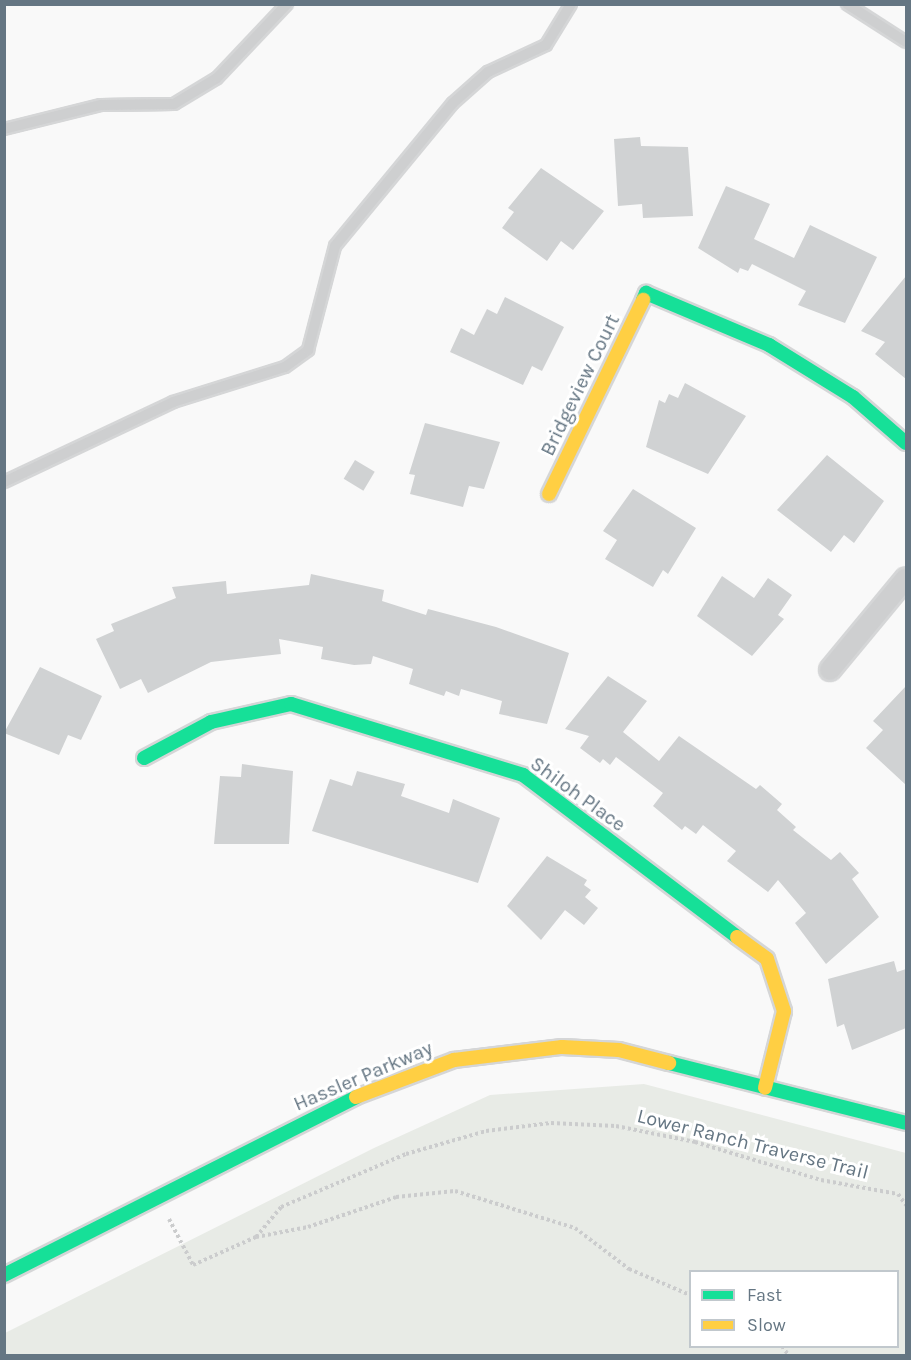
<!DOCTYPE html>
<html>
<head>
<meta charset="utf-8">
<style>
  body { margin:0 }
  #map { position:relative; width:911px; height:1360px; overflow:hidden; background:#f9f9f9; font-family:Karla,sans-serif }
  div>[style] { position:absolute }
  .green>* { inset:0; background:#e8ebe6 }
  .building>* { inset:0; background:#d0d2d3; transform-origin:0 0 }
  .path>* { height:4px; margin-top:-2px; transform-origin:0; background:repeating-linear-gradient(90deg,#cbcccd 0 3px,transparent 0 6px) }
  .roads { filter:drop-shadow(2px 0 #d5d6d7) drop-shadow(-2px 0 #d5d6d7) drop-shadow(0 2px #d5d6d7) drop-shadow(0 -2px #d5d6d7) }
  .lane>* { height:10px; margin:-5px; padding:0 5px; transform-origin:5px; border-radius:5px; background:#cecfd0 }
  .street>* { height:20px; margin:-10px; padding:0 10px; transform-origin:10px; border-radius:10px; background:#cecfd0 }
  .fast>* { height:14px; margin:-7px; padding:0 7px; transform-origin:7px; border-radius:7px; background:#16e098 }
  .slow>* { height:14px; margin:-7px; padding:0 7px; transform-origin:7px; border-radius:7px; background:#ffcf43 }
  span { translate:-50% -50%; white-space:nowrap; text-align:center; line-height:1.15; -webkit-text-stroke:6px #fff; paint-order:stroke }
  .street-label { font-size:20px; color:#657683 }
  .frame { position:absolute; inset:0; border:6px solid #657683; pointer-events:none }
  .legend { position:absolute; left:689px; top:1270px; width:210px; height:78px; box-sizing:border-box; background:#fff; border:2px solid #c1c8cd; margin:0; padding:8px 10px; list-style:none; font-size:18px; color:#657683 }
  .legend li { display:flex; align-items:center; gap:12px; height:30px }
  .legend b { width:30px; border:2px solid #c1c8cd }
</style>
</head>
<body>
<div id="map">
  <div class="green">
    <div style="clip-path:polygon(evenodd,644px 1084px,906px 1153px,906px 1355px,5px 1355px,5px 1333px,374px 1148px,490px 1095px,644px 1084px,690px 1272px,898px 1272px,898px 1346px,690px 1346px,690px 1272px)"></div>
  </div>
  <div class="building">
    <div style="clip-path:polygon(640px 137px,641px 146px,688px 147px,693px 216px,643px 218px,642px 204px,618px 206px,614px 139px)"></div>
    <div style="clip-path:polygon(541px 168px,604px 211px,573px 250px,561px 241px,547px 261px,502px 228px,514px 212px,508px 208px)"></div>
    <div style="clip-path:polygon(726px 186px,770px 204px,754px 239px,794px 258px,810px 225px,877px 257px,845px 323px,798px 305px,806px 291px,752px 264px,748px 271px,740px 268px,738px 273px,698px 248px)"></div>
    <div style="clip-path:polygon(906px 276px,906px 379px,875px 354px,885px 342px,861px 331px)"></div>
    <div style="clip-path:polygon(505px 297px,564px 327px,542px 371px,532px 366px,523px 385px,450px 352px,461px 328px,474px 335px,487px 309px,497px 314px)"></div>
    <div style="clip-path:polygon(685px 383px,746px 416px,708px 474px,646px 447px,659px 400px,665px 403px,669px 394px,678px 398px)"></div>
    <div style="clip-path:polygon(425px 423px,500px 442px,484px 489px,469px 486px,463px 507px,410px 494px,415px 475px,409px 474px)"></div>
    <div style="clip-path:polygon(827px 455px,884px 501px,854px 543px,844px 535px,831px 552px,777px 510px)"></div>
    <div style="left:355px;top:460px;width:23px;height:22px;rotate:31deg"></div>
    <div style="clip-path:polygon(633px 489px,696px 528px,668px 574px,663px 570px,653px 587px,605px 559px,617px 540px,603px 531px)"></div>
    <div style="clip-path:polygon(311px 574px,384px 590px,382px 601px,426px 615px,428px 609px,496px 627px,569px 653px,547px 724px,499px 714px,502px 701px,461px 689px,459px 696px,446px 691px,444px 696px,409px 684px,413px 669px,373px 656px,371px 664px,354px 665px,321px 659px,323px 647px,279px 639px,281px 654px,211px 662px,148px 693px,141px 679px,120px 689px,96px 639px,114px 631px,111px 624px,176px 598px,172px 587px,226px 581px,227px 594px,309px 585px)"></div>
    <div style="clip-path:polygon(722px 576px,754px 598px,768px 578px,792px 595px,778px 615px,784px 619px,752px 656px,697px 616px)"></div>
    <div style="clip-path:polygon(40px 667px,102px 696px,81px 740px,68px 735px,59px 755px,4px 733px)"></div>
    <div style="clip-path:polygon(608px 676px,647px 701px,623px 732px,659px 761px,679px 736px,756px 789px,760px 785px,782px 804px,777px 810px,796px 827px,793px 830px,831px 860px,840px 852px,859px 873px,852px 879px,879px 917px,826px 964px,795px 923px,806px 913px,778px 880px,768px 892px,727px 861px,736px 851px,703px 825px,696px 834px,685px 826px,682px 830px,653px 806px,663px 793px,616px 757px,610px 765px,603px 759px,600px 763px,580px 748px,589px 736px,565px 729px)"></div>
    <div style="clip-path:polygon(906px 686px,906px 785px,866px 748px,883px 730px,873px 721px)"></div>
    <div style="clip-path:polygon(242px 764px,293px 771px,289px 844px,214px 844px,220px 776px,241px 777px)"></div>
    <div style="clip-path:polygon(357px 771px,405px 784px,401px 796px,449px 813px,453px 799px,500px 818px,478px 883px,312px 831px,330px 779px,352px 786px)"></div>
    <div style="clip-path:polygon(547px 856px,587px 880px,584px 885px,591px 890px,585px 897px,598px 908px,584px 925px,565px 910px,541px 940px,507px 906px)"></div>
    <div style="clip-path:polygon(894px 961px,897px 972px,906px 969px,906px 1028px,852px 1050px,844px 1024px,837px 1027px,828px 979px)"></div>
  </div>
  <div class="path">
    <div style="left:169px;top:1219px;width:52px;rotate:62.4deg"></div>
    <div style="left:193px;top:1265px;width:69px;rotate:-24deg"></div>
    <div style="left:256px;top:1237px;width:53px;rotate:-10.9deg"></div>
    <div style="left:308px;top:1227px;width:93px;rotate:-18.8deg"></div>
    <div style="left:396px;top:1197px;width:59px;rotate:-5.8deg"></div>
    <div style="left:455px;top:1191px;width:126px;rotate:17.1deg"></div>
    <div style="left:575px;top:1228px;width:68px;rotate:37.2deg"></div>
    <div style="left:629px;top:1269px;width:66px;rotate:23.1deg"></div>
    <div style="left:256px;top:1237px;width:39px;rotate:-50deg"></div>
    <div style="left:281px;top:1207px;width:136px;rotate:-23deg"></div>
    <div style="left:406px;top:1154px;width:83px;rotate:-16deg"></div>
    <div style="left:486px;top:1131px;width:65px;rotate:-7deg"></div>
    <div style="left:551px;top:1123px;width:65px;rotate:2.6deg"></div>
    <div style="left:616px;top:1126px;width:81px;rotate:11.4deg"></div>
    <div style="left:695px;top:1142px;width:132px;rotate:16.8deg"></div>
    <div style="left:821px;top:1180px;width:78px;rotate:10.3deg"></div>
    <div style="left:898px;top:1194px;width:14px;rotate:54deg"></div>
    <div style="left:782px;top:1346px;width:12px;rotate:55deg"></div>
  </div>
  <div class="roads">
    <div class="lane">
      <div style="left:847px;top:4px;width:70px;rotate:32.8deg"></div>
      <div style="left:4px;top:129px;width:100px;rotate:-13.9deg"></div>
      <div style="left:101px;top:105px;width:73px;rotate:-0.8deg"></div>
      <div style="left:174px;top:104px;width:50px;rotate:-31.2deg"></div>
      <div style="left:217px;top:78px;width:102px;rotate:-46.6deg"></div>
      <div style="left:4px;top:482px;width:187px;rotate:-25.3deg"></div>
      <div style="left:173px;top:402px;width:117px;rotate:-17.4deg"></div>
      <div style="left:285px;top:367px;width:29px;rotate:-36deg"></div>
      <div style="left:308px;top:350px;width:107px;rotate:-75.4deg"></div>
      <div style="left:335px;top:246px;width:185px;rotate:-50.5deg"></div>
      <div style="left:453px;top:103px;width:47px;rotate:-41.5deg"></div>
      <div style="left:488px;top:72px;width:64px;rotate:-25deg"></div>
      <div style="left:546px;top:45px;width:48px;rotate:-58.6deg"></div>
    </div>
    <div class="street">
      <div style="left:830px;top:670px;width:119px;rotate:-50.4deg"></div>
    </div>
    <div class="fast">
      <div style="left:643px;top:300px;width:8px;rotate:-67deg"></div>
      <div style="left:646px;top:293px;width:134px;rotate:22.9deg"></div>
      <div style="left:769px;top:345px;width:99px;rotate:31.8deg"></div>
      <div style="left:853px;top:397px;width:70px;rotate:41deg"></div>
      <div style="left:144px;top:758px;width:76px;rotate:-28.2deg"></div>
      <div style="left:211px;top:722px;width:82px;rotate:-12.7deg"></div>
      <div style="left:291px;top:704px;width:243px;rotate:17deg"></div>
      <div style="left:523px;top:775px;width:268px;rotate:37.1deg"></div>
      <div style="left:669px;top:1063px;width:244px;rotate:14.2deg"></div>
      <div style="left:4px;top:1275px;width:394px;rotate:-26.8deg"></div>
    </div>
    <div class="slow">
      <div style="left:549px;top:494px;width:216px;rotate:-64.1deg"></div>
      <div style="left:737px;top:937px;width:37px;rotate:36deg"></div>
      <div style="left:767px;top:959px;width:55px;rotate:71.9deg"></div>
      <div style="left:784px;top:1011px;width:79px;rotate:103.9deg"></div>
      <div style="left:356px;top:1097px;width:105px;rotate:-20.7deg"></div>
      <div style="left:454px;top:1060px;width:109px;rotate:-6.9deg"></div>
      <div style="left:562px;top:1047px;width:57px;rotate:3deg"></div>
      <div style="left:619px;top:1050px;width:52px;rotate:14.6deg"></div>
    </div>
  </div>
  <div class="street-label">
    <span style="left:580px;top:385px;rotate:-64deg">Bridgeview Court</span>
    <span style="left:578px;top:794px;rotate:36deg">Shiloh Place</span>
    <span style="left:363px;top:1076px;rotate:-23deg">Hassler Parkway</span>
    <span style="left:753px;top:1144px;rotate:14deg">Lower Ranch Traverse Trail</span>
  </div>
  <div class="frame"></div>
  <ul class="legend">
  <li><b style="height:8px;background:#16e098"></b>Fast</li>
  <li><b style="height:8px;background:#ffcf43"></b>Slow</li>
  </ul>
</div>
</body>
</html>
